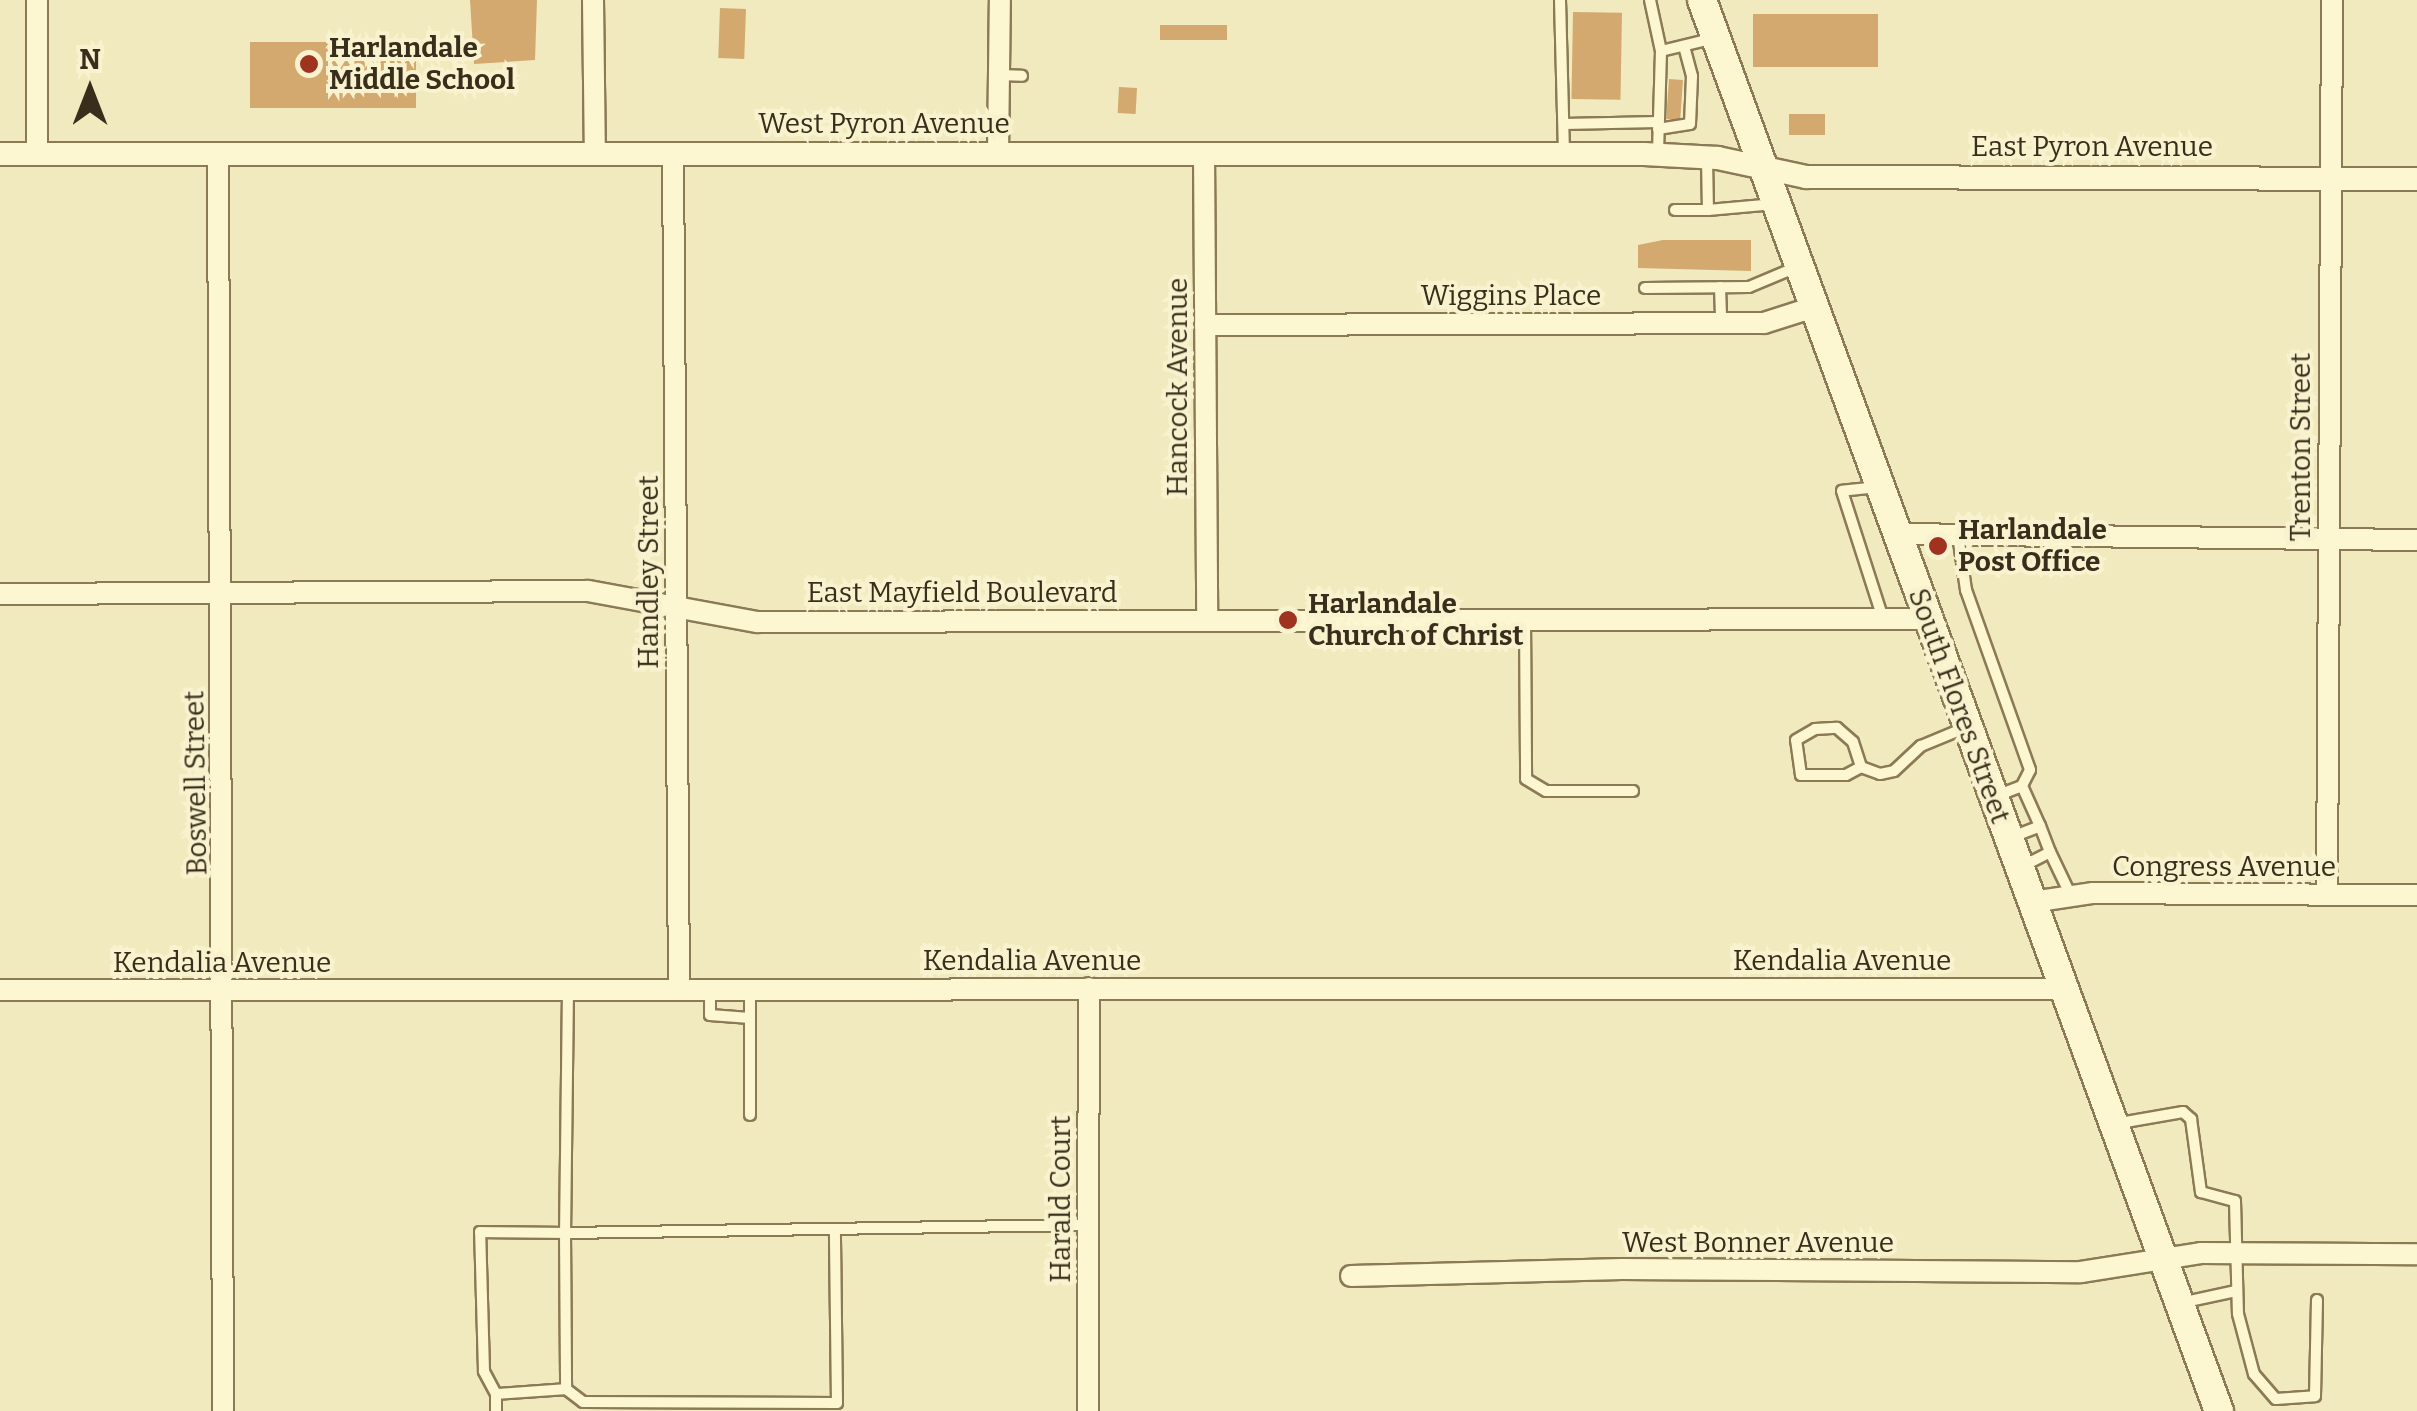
<!DOCTYPE html>
<html>
<head>
<meta charset="utf-8">
<style>
  body { margin:0 }
  #map { position:relative; width:2417px; height:1411px; overflow:hidden; background:#f1eabe; font-family:Bitter,serif }
  div>[style] { position:absolute }
  .building>* { inset:0; background:#d3a970; transform-origin:0 0 }
  .roads { filter:drop-shadow(2px 0 #8b7a55) drop-shadow(-2px 0 #8b7a55) drop-shadow(0 2px #8b7a55) drop-shadow(0 -2px #8b7a55) }
  .service>* { height:10px; margin:-5px; padding:0 5px; transform-origin:5px; border-radius:5px; background:#fcf6d1 }
  .minor>* { height:20px; margin:-10px; padding:0 10px; transform-origin:10px; border-radius:10px; background:#fcf6d1 }
  .tertiary>* { height:22px; margin:-11px; padding:0 11px; transform-origin:11px; border-radius:11px; background:#fcf6d1 }
  .secondary>* { height:28px; margin:-14px; padding:0 14px; transform-origin:14px; border-radius:14px; background:#fcf6d1 }
  .dots>* { width:28px; height:28px; translate:-50% -50%; box-sizing:border-box; border:5px solid #f8f2ce; border-radius:50% }
  span { translate:-50% -50%; white-space:nowrap; text-align:center; line-height:1.15; -webkit-text-stroke:8px #f8f2ce; paint-order:stroke }
  .poi-label { font-size:28px; color:#392e1b; font-weight:700 }
  .left { translate:0 -50%; text-align:left }
  .street-label { font-size:28px; color:#392e1b }
  .north { position:absolute; left:40px; top:40px; width:100px; height:100px; -webkit-text-stroke:8px #f8f2ce; paint-order:stroke; rotate:0deg; font-size:28px; font-weight:700; line-height:40px; text-align:center; color:#392e1b }
  .north::after { content:''; display:block; margin:auto; width:35px; height:45px; background:#392e1b; clip-path:polygon(50% 0,100% 100%,50% 72%,0 100%) }
</style>
</head>
<body>
<div id="map">
  <div class="building">
    <div style="clip-path:polygon(470px 0,537px 0,535px 60px,474px 64px)"></div>
    <div style="left:720px;top:8px;width:26px;height:50px;rotate:2deg"></div>
    <div style="left:1573px;top:12px;width:49px;height:87px;rotate:1deg"></div>
    <div style="left:1753px;top:14px;width:125px;height:53px"></div>
    <div style="left:1227px;top:25px;width:15px;height:67px;rotate:90deg"></div>
    <div style="left:250px;top:42px;width:166px;height:66px"></div>
    <div style="left:1669px;top:79px;width:14px;height:40px;rotate:4deg"></div>
    <div style="left:1119px;top:87px;width:18px;height:26px;rotate:3deg"></div>
    <div style="left:1789px;top:114px;width:36px;height:21px"></div>
    <div style="clip-path:polygon(1663px 240px,1751px 240px,1751px 271px,1638px 268px,1638px 245px)"></div>
  </div>
  <div class="roads">
    <div class="service">
      <div style="left:1560px;top:0;width:154px;rotate:88.5deg"></div>
      <div style="left:1650px;top:0;width:52px;rotate:77.8deg"></div>
      <div style="left:1661px;top:51px;width:104px;rotate:91.7deg"></div>
      <div style="left:1661px;top:51px;width:56px;rotate:-13.5deg"></div>
      <div style="left:999px;top:75px;width:23px;rotate:2deg"></div>
      <div style="left:1564px;top:124px;width:94px;rotate:-1.2deg"></div>
      <div style="left:1658px;top:129px;width:32px;rotate:-9deg"></div>
      <div style="left:1690px;top:124px;width:48px;rotate:-87.6deg"></div>
      <div style="left:1692px;top:76px;width:31px;rotate:-105deg"></div>
      <div style="left:1707px;top:159px;width:51px;rotate:88.9deg"></div>
      <div style="left:1708px;top:210px;width:67px;rotate:-5.1deg"></div>
      <div style="left:1675px;top:210px;width:33px"></div>
      <div style="left:1720px;top:287px;width:36px;rotate:88deg"></div>
      <div style="left:1645px;top:288px;width:104px;rotate:-0.6deg"></div>
      <div style="left:1749px;top:287px;width:54px;rotate:-22.8deg"></div>
      <div style="left:1878px;top:487px;width:36px;rotate:174deg"></div>
      <div style="left:1842px;top:491px;width:134px;rotate:72.2deg"></div>
      <div style="left:1958px;top:535px;width:56px;rotate:81.7deg"></div>
      <div style="left:1966px;top:590px;width:191px;rotate:70.4deg"></div>
      <div style="left:2030px;top:770px;width:18px;rotate:117deg"></div>
      <div style="left:2022px;top:786px;width:30px;rotate:159deg"></div>
      <div style="left:1525px;top:619px;width:160px;rotate:89.6deg"></div>
      <div style="left:1526px;top:779px;width:23px;rotate:31deg"></div>
      <div style="left:1546px;top:791px;width:87px"></div>
      <div style="left:1861px;top:767px;width:17px;rotate:152deg"></div>
      <div style="left:1846px;top:775px;width:45px;rotate:180deg"></div>
      <div style="left:1801px;top:775px;width:35px;rotate:-98deg"></div>
      <div style="left:1796px;top:740px;width:22px;rotate:-30deg"></div>
      <div style="left:1815px;top:729px;width:22px;rotate:-3deg"></div>
      <div style="left:1837px;top:728px;width:21px;rotate:41deg"></div>
      <div style="left:1853px;top:742px;width:26px;rotate:72deg"></div>
      <div style="left:1861px;top:767px;width:20px;rotate:20deg"></div>
      <div style="left:1880px;top:774px;width:14px;rotate:-12deg"></div>
      <div style="left:1894px;top:771px;width:37px;rotate:-43deg"></div>
      <div style="left:1921px;top:746px;width:50px;rotate:-22.4deg"></div>
      <div style="left:2012px;top:837px;width:30px;rotate:-21deg"></div>
      <div style="left:2040px;top:826px;width:44px;rotate:-114.2deg"></div>
      <div style="left:2050px;top:852px;width:47px;rotate:64.5deg"></div>
      <div style="left:2023px;top:866px;width:30px;rotate:-27deg"></div>
      <div style="left:2050px;top:852px;width:28px;rotate:-111deg"></div>
      <div style="left:568px;top:990px;width:243px;rotate:90.7deg"></div>
      <div style="left:565px;top:1233px;width:523px;rotate:-0.88deg"></div>
      <div style="left:710px;top:990px;width:25px;rotate:90deg"></div>
      <div style="left:710px;top:1015px;width:40px;rotate:4.3deg"></div>
      <div style="left:750px;top:991px;width:124px;rotate:90deg"></div>
      <div style="left:2114px;top:1124px;width:70px;rotate:-9.9deg"></div>
      <div style="left:2183px;top:1112px;width:11px;rotate:41deg"></div>
      <div style="left:2191px;top:1119px;width:74px;rotate:82.2deg"></div>
      <div style="left:2201px;top:1192px;width:35px;rotate:15deg"></div>
      <div style="left:2235px;top:1201px;width:113px;rotate:88.5deg"></div>
      <div style="left:2238px;top:1314px;width:62px;rotate:75.1deg"></div>
      <div style="left:2254px;top:1374px;width:33px;rotate:49deg"></div>
      <div style="left:2276px;top:1399px;width:39px;rotate:-4deg"></div>
      <div style="left:2315px;top:1396px;width:96px;rotate:-88.8deg"></div>
      <div style="left:2180px;top:1303px;width:57px;rotate:-12.1deg"></div>
      <div style="left:566px;top:1389px;width:21px;rotate:37deg"></div>
      <div style="left:583px;top:1402px;width:254px;rotate:0.2deg"></div>
      <div style="left:837px;top:1403px;width:171px;rotate:-90.7deg"></div>
      <div style="left:496px;top:1411px;width:17px;rotate:-90deg"></div>
      <div style="left:496px;top:1394px;width:26px;rotate:-118deg"></div>
      <div style="left:484px;top:1371px;width:139px;rotate:-91.6deg"></div>
      <div style="left:480px;top:1232px;width:85px;rotate:0.7deg"></div>
      <div style="left:565px;top:1233px;width:156px;rotate:89.6deg"></div>
      <div style="left:566px;top:1389px;width:70px;rotate:175.9deg"></div>
    </div>
    <div class="minor">
      <div style="left:37px;top:0;width:154px;rotate:90deg"></div>
      <div style="left:593px;top:0;width:154px;rotate:89.3deg"></div>
      <div style="left:218px;top:154px;width:1257px;rotate:89.77deg"></div>
      <div style="left:673px;top:154px;width:836px;rotate:89.59deg"></div>
      <div style="left:998px;top:154px;width:154px;rotate:-89.3deg"></div>
      <div style="left:1204px;top:154px;width:465px;rotate:89.6deg"></div>
      <div style="left:1205px;top:325px;width:559px;rotate:-0.2deg"></div>
      <div style="left:1764px;top:323px;width:52px;rotate:-17.7deg"></div>
      <div style="left:1895px;top:534px;width:522px;rotate:0.66deg"></div>
      <div style="left:0;top:594px;width:588px;rotate:-0.29deg"></div>
      <div style="left:588px;top:591px;width:172px;rotate:10.4deg"></div>
      <div style="left:757px;top:622px;width:1171px;rotate:-0.15deg"></div>
      <div style="left:2327px;top:895px;width:895px;rotate:-89.68deg"></div>
      <div style="left:2032px;top:902px;width:62px;rotate:-8.4deg"></div>
      <div style="left:2093px;top:893px;width:324px;rotate:0.4deg"></div>
      <div style="left:0;top:990px;width:2063px;rotate:-0.03deg"></div>
      <div style="left:1351px;top:1276px;width:271px;rotate:-1.5deg"></div>
      <div style="left:1622px;top:1269px;width:459px;rotate:0.4deg"></div>
      <div style="left:2081px;top:1272px;width:121px;rotate:-9deg"></div>
      <div style="left:2201px;top:1253px;width:216px;rotate:0.3deg"></div>
      <div style="left:1088px;top:1411px;width:423px;rotate:-89.9deg"></div>
    </div>
    <div class="tertiary">
      <div style="left:0;top:154px;width:1644px"></div>
      <div style="left:1644px;top:154px;width:74px;rotate:3.1deg"></div>
      <div style="left:1718px;top:158px;width:90px;rotate:12.2deg"></div>
      <div style="left:1806px;top:177px;width:611px;rotate:0.19deg"></div>
    </div>
    <div class="secondary">
      <div style="left:1702px;top:0;width:1503px;rotate:69.88deg"></div>
    </div>
  </div>
  <div class="dots">
    <div style="left:309px;top:64px;background:#9f3320"></div>
    <div style="left:1938px;top:546px;background:#9f3320"></div>
    <div style="left:1288px;top:620px;background:#9f3320"></div>
  </div>
  <div class="poi-label">
    <span class="left" style="left:329px;top:64px">Harlandale<br>Middle School</span>
    <span class="left" style="left:1958px;top:546px">Harlandale<br>Post Office</span>
    <span class="left" style="left:1308px;top:620px">Harlandale<br>Church of Christ</span>
  </div>
  <div class="street-label">
    <span style="left:884px;top:124px">West Pyron Avenue</span>
    <span style="left:2092px;top:147px">East Pyron Avenue</span>
    <span style="left:1511px;top:296px">Wiggins Place</span>
    <span style="left:1178px;top:387px;rotate:-90deg">Hancock Avenue</span>
    <span style="left:2301px;top:447px;rotate:-90deg">Trenton Street</span>
    <span style="left:649px;top:572px;rotate:-90deg">Handley Street</span>
    <span style="left:962px;top:593px">East Mayfield Boulevard</span>
    <span style="left:1959px;top:706px;rotate:70deg">South Flores Street</span>
    <span style="left:196px;top:783px;rotate:-91deg">Boswell Street</span>
    <span style="left:2224px;top:867px">Congress Avenue</span>
    <span style="left:1032px;top:961px">Kendalia Avenue</span>
    <span style="left:1842px;top:961px">Kendalia Avenue</span>
    <span style="left:222px;top:963px">Kendalia Avenue</span>
    <span style="left:1061px;top:1199px;rotate:-90deg">Harald Court</span>
    <span style="left:1758px;top:1243px">West Bonner Avenue</span>
  </div>
  <div class="north">N</div>
</div>
</body>
</html>
